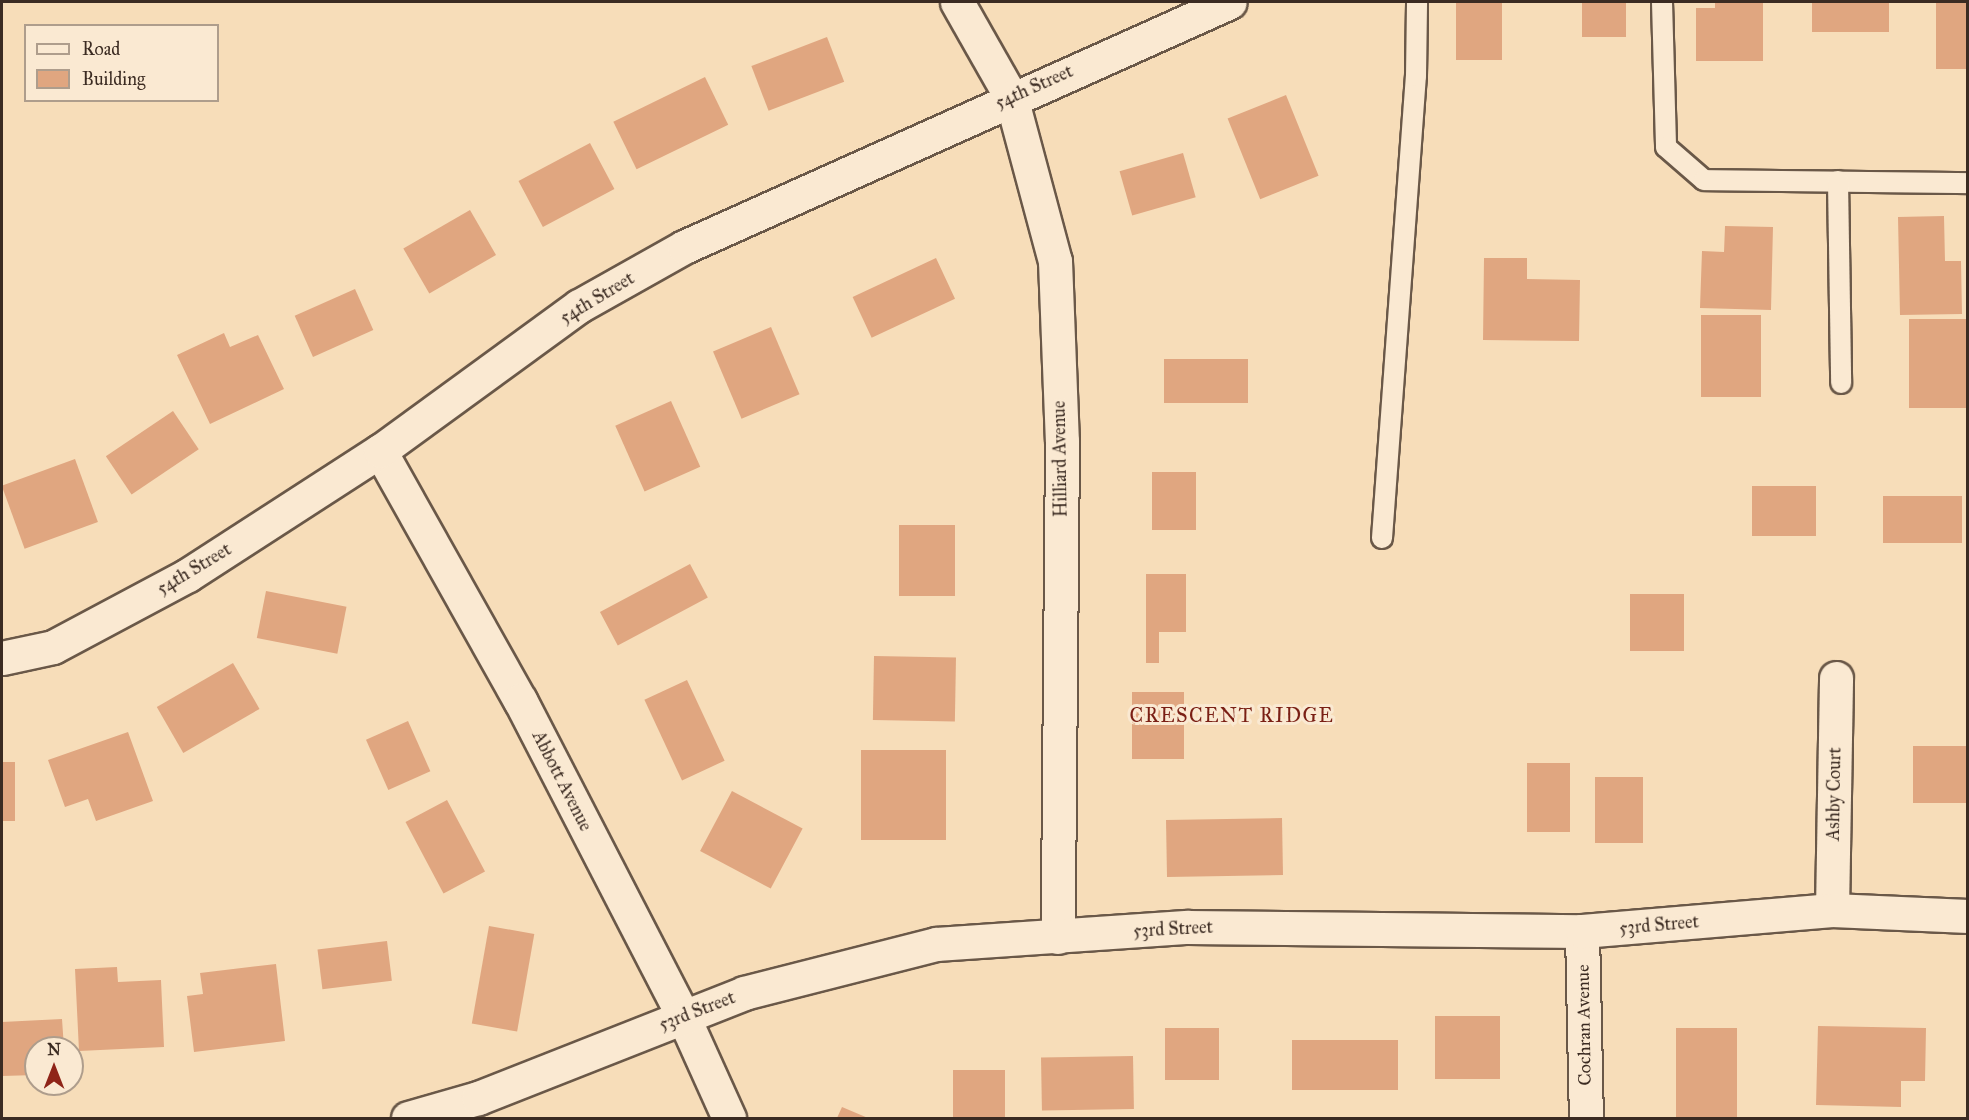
<!DOCTYPE html>
<html>
<head>
<meta charset="utf-8">
<style>
  body { margin:0 }
  #map { position:relative; width:1969px; height:1120px; overflow:hidden; background:#f7ddb9; font-family:"IM FELL Great Primer",serif }
  div>[style] { position:absolute }
  .building>* { inset:0; background:#e0a680; transform-origin:0 0 }
  .roads { filter:drop-shadow(2px 0 #6a5848) drop-shadow(-2px 0 #6a5848) drop-shadow(0 2px #6a5848) drop-shadow(0 -2px #6a5848) }
  .service>* { height:20px; margin:-10px; padding:0 10px; transform-origin:10px; border-radius:10px; background:#fae9d2 }
  .minor>* { height:33px; margin:-16.5px; padding:0 16.5px; transform-origin:16.5px; border-radius:16.5px; background:#fae9d2 }
  .secondary>* { height:33px; margin:-16.5px; padding:0 16.5px; transform-origin:16.5px; border-radius:16.5px; background:#fae9d2 }
  span { translate:-50% -50%; white-space:nowrap; text-align:center; line-height:1.15; -webkit-text-stroke:6px #fae9d2; paint-order:stroke }
  .street-label { font-size:18px; color:#3b2b22 }
  .neighbourhood-label { font-size:20px; color:#7a1f14; letter-spacing:1.5px }
  .frame { position:absolute; inset:0; border:3px solid #3b2b22; pointer-events:none }
  .legend { position:absolute; left:24px; top:24px; width:195px; height:78px; box-sizing:border-box; background:#fae9d2; border:2px solid #ae9d8c; margin:0; padding:8px 10px; list-style:none; font-size:18px; color:#3b2b22 }
  .legend li { display:flex; align-items:center; gap:12px; height:30px }
  .legend b { width:30px; border:2px solid #ae9d8c }
  .north { position:absolute; left:24px; top:1036px; width:60px; height:60px; box-sizing:border-box; background:#fae9d2; border:2px solid #ae9d8c; border-radius:50%; rotate:0deg; font-size:16px; font-weight:700; line-height:24px; text-align:center; color:#3b2b22 }
  .north::after { content:''; display:block; margin:auto; width:21px; height:27px; background:#8f2418; clip-path:polygon(50% 0,100% 100%,50% 72%,0 100%) }
</style>
</head>
<body>
<div id="map">
  <div class="building">
    <div style="left:1456px;top:2px;width:46px;height:58px"></div>
    <div style="left:1582px;top:2px;width:44px;height:35px"></div>
    <div style="clip-path:polygon(1715px 2px,1763px 2px,1763px 61px,1696px 61px,1696px 8px,1715px 8px)"></div>
    <div style="left:1812px;top:2px;width:77px;height:30px"></div>
    <div style="left:1936px;top:2px;width:32px;height:67px"></div>
    <div style="left:827px;top:37px;width:48px;height:81px;rotate:69deg"></div>
    <div style="left:705px;top:77px;width:53px;height:102px;rotate:64deg"></div>
    <div style="left:1286px;top:95px;width:87px;height:63px;rotate:68deg"></div>
    <div style="left:590px;top:143px;width:52px;height:81px;rotate:62deg"></div>
    <div style="left:1183px;top:153px;width:46px;height:66px;rotate:74deg"></div>
    <div style="left:470px;top:210px;width:52px;height:77px;rotate:60deg"></div>
    <div style="clip-path:polygon(1944px 216px,1945px 261px,1961px 261px,1962px 314px,1900px 315px,1898px 217px)"></div>
    <div style="clip-path:polygon(1725px 226px,1773px 227px,1771px 310px,1700px 308px,1702px 251px,1724px 252px)"></div>
    <div style="left:936px;top:258px;width:45px;height:92px;rotate:65deg"></div>
    <div style="clip-path:polygon(1484px 258px,1527px 258px,1527px 279px,1580px 280px,1579px 341px,1483px 340px)"></div>
    <div style="left:355px;top:289px;width:45px;height:66px;rotate:66deg"></div>
    <div style="left:1701px;top:315px;width:60px;height:82px"></div>
    <div style="left:1909px;top:319px;width:59px;height:89px"></div>
    <div style="left:771px;top:327px;width:73px;height:63px;rotate:67deg"></div>
    <div style="clip-path:polygon(224px 333px,230px 347px,258px 335px,284px 389px,210px 424px,177px 355px)"></div>
    <div style="left:1164px;top:359px;width:84px;height:44px"></div>
    <div style="left:671px;top:401px;width:72px;height:61px;rotate:66deg"></div>
    <div style="left:173px;top:411px;width:46px;height:81px;rotate:56deg"></div>
    <div style="left:75px;top:459px;width:67px;height:78px;rotate:70deg"></div>
    <div style="left:1152px;top:472px;width:44px;height:58px"></div>
    <div style="left:1752px;top:486px;width:64px;height:50px"></div>
    <div style="left:1883px;top:496px;width:79px;height:47px"></div>
    <div style="left:899px;top:525px;width:56px;height:71px"></div>
    <div style="left:690px;top:564px;width:38px;height:102px;rotate:62deg"></div>
    <div style="clip-path:polygon(1146px 574px,1186px 574px,1186px 632px,1159px 632px,1159px 663px,1146px 663px)"></div>
    <div style="left:266px;top:591px;width:82px;height:48px;rotate:11deg"></div>
    <div style="left:1630px;top:594px;width:54px;height:57px"></div>
    <div style="left:874px;top:656px;width:82px;height:64px;rotate:1deg"></div>
    <div style="left:233px;top:663px;width:53px;height:88px;rotate:60deg"></div>
    <div style="left:687px;top:680px;width:89px;height:47px;rotate:65deg"></div>
    <div style="left:1132px;top:692px;width:52px;height:67px"></div>
    <div style="left:408px;top:721px;width:55px;height:46px;rotate:66deg"></div>
    <div style="clip-path:polygon(128px 732px,153px 801px,96px 821px,88px 799px,65px 807px,48px 760px)"></div>
    <div style="left:1913px;top:746px;width:55px;height:57px"></div>
    <div style="left:861px;top:750px;width:85px;height:90px"></div>
    <div style="left:2px;top:762px;width:13px;height:59px"></div>
    <div style="left:1527px;top:763px;width:43px;height:69px"></div>
    <div style="left:1595px;top:777px;width:48px;height:66px"></div>
    <div style="left:732px;top:791px;width:80px;height:68px;rotate:28deg"></div>
    <div style="left:447px;top:800px;width:81px;height:47px;rotate:62deg"></div>
    <div style="left:1282px;top:818px;width:57px;height:116px;rotate:89deg"></div>
    <div style="left:489px;top:926px;width:46px;height:99px;rotate:10deg"></div>
    <div style="left:387px;top:941px;width:40px;height:70px;rotate:83deg"></div>
    <div style="clip-path:polygon(276px 964px,285px 1041px,194px 1052px,187px 996px,203px 994px,200px 973px)"></div>
    <div style="clip-path:polygon(117px 967px,118px 982px,161px 980px,164px 1047px,79px 1051px,75px 969px)"></div>
    <div style="left:1435px;top:1016px;width:65px;height:63px"></div>
    <div style="clip-path:polygon(62px 1019px,64px 1048px,36px 1048px,36px 1075px,2px 1076px,2px 1022px)"></div>
    <div style="clip-path:polygon(1818px 1026px,1926px 1028px,1925px 1081px,1901px 1081px,1901px 1107px,1816px 1105px)"></div>
    <div style="left:1165px;top:1028px;width:54px;height:52px"></div>
    <div style="left:1676px;top:1028px;width:61px;height:90px"></div>
    <div style="left:1292px;top:1040px;width:106px;height:50px"></div>
    <div style="left:1133px;top:1056px;width:53px;height:92px;rotate:89deg"></div>
    <div style="left:953px;top:1070px;width:52px;height:48px"></div>
    <div style="clip-path:polygon(842px 1107px,868px 1118px,837px 1118px)"></div>
  </div>
  <div class="roads">
    <div class="service">
      <div style="left:1662px;top:2px;width:145px;rotate:88.4deg"></div>
      <div style="left:1666px;top:147px;width:50px;rotate:41deg"></div>
      <div style="left:1704px;top:180px;width:264px;rotate:0.7deg"></div>
      <div style="left:1838px;top:181px;width:202px;rotate:89.1deg"></div>
      <div style="left:1382px;top:538px;width:463px;rotate:-85.8deg"></div>
      <div style="left:1416px;top:76px;width:74px;rotate:-89.2deg"></div>
    </div>
    <div class="minor">
      <div style="left:957px;top:2px;width:109px;rotate:60.4deg"></div>
      <div style="left:1011px;top:97px;width:170px;rotate:75deg"></div>
      <div style="left:1055px;top:261px;width:180px;rotate:87.8deg"></div>
      <div style="left:1062px;top:441px;width:496px;rotate:90.5deg"></div>
      <div style="left:380px;top:451px;width:286px;rotate:60.7deg"></div>
      <div style="left:520px;top:700px;width:356px;rotate:62.7deg"></div>
      <div style="left:683px;top:1016px;width:112px;rotate:65.7deg"></div>
      <div style="left:1832px;top:910px;width:232px;rotate:-89deg"></div>
      <div style="left:1582px;top:931px;width:187px;rotate:88.8deg"></div>
      <div style="left:408px;top:1118px;width:73px;rotate:-15.9deg"></div>
      <div style="left:478px;top:1098px;width:286px;rotate:-21.5deg"></div>
      <div style="left:744px;top:993px;width:198px;rotate:-14.3deg"></div>
      <div style="left:936px;top:944px;width:253px;rotate:-3.9deg"></div>
      <div style="left:1188px;top:927px;width:394px;rotate:0.6deg"></div>
      <div style="left:1582px;top:931px;width:251px;rotate:-4.8deg"></div>
      <div style="left:1832px;top:910px;width:136px;rotate:2.5deg"></div>
    </div>
    <div class="secondary">
      <div style="left:2px;top:658px;width:52px;rotate:-12.2deg"></div>
      <div style="left:53px;top:647px;width:153px;rotate:-28.1deg"></div>
      <div style="left:188px;top:575px;width:229px;rotate:-32.9deg"></div>
      <div style="left:380px;top:451px;width:246px;rotate:-36.1deg"></div>
      <div style="left:579px;top:306px;width:120px;rotate:-29.3deg"></div>
      <div style="left:684px;top:247px;width:598px;rotate:-24.17deg"></div>
    </div>
  </div>
  <div class="street-label">
    <span style="left:1034px;top:87px;rotate:-24deg">54th Street</span>
    <span style="left:597px;top:298px;rotate:-31deg">54th Street</span>
    <span style="left:1060px;top:459px;rotate:-91deg">Hilliard Avenue</span>
    <span style="left:194px;top:569px;rotate:-31deg">54th Street</span>
    <span style="left:562px;top:781px;rotate:63deg">Abbott Avenue</span>
    <span style="left:1834px;top:794px;rotate:-89deg">Ashby Court</span>
    <span style="left:1659px;top:925px;rotate:-5deg">53rd Street</span>
    <span style="left:1173px;top:929px;rotate:-3deg">53rd Street</span>
    <span style="left:697px;top:1011px;rotate:-21deg">53rd Street</span>
    <span style="left:1584px;top:1025px;rotate:-91deg">Cochran Avenue</span>
  </div>
  <div class="neighbourhood-label">
    <span style="left:1232px;top:715px">CRESCENT RIDGE</span>
  </div>
  <div class="frame"></div>
  <ul class="legend">
  <li><b style="height:8px;background:#fae9d2"></b>Road</li>
  <li><b style="height:16px;background:#e0a680"></b>Building</li>
  </ul>
  <div class="north">N</div>
</div>
</body>
</html>
